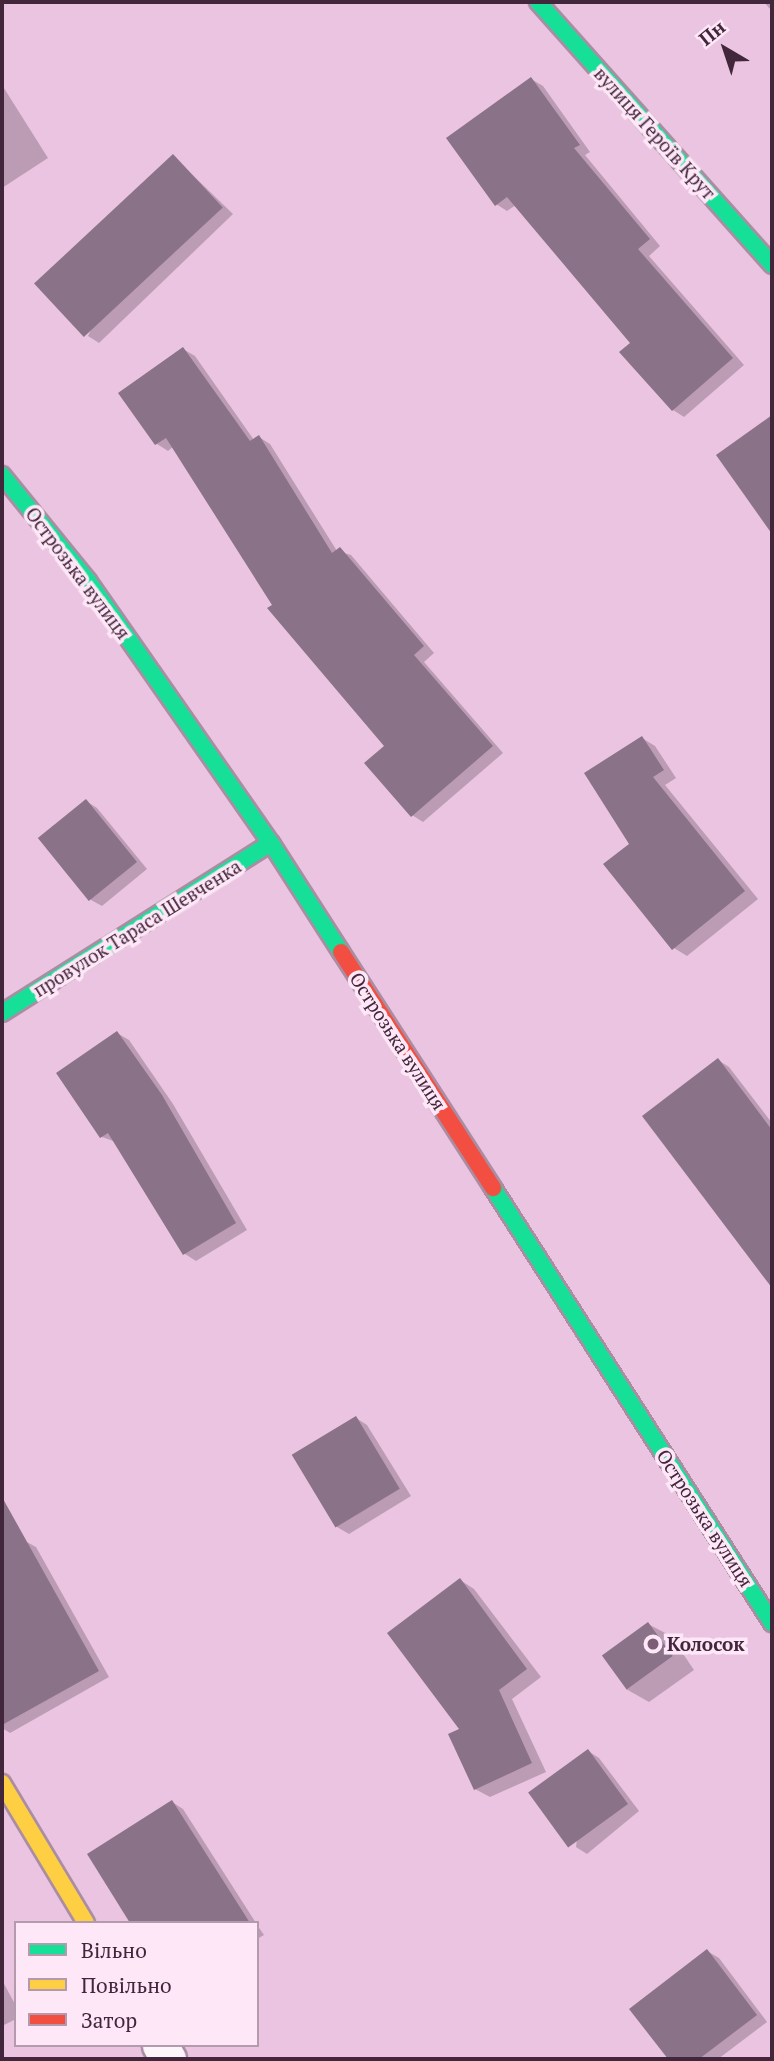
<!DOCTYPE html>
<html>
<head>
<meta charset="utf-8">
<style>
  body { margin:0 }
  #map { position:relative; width:774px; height:2061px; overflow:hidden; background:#eac4e1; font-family:"PT Serif",serif }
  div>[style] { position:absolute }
  .shadow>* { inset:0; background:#0003 }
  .building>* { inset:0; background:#8a7289; transform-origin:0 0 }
  .roads { filter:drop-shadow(2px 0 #aa8da3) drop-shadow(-2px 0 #aa8da3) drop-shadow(0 2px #aa8da3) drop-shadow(0 -2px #aa8da3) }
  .street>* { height:35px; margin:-17.5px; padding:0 17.5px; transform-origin:17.5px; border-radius:17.5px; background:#fcf6fa }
  .fast>* { height:16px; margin:-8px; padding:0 8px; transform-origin:8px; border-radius:8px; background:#16e098 }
  .slow>* { height:16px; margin:-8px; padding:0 8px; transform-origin:8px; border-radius:8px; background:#ffcf43 }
  .jam>* { height:16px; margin:-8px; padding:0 8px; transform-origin:8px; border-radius:8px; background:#f24e42 }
  .dots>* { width:19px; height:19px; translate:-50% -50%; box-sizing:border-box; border:4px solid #fee7f7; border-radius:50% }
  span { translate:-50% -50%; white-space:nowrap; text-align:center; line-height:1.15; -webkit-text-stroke:7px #fee7f7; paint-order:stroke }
  .street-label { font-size:19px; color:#42263b }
  .poi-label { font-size:19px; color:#42263b; font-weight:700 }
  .left { translate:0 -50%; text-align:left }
  .frame { position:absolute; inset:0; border:4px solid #42263b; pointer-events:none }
  .legend { position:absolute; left:14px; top:1921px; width:245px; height:126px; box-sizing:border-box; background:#fee7f7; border:2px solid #b39aac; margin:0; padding:9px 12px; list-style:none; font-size:21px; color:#42263b }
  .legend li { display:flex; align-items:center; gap:14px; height:35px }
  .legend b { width:35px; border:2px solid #b39aac }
  .north { position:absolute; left:690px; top:14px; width:70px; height:70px; -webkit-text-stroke:5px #fee7f7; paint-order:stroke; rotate:321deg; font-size:19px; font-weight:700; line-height:28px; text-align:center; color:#42263b }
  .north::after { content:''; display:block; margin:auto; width:24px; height:32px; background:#42263b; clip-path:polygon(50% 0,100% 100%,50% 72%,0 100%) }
</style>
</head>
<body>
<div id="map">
  <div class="shadow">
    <div style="clip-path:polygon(764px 2px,772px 2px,772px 10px,769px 8px)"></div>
    <div style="clip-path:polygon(531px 79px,543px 86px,590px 152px,585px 155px,660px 246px,649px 256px,744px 365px,684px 417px,673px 410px,632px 344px,516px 205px,507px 211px,496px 204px)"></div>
    <div style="clip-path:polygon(2px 85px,48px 158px,2px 188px)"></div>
    <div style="clip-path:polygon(173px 156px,233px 214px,99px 343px,88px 336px)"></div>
    <div style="clip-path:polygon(183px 349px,195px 356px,254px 440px,259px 437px,270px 444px,337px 551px,351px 555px,434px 653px,424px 662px,503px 753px,423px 822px,412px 815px,386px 746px,274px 605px,174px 446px,168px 451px,157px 444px,120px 393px)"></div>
    <div style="clip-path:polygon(642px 738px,655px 746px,676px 778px,665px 785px,758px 899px,687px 956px,674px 948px,631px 844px)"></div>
    <div style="clip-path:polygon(86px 801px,97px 808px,147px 869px,102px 906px,91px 900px)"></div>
    <div style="clip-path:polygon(117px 1033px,129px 1040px,173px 1104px,247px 1230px,196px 1261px,185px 1254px,116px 1142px,102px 1137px)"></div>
    <div style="clip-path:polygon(718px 1060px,729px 1067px,772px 1123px,772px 1286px,645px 1116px)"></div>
    <div style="clip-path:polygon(356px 1418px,367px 1425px,411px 1496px,349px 1534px,337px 1527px)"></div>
    <div style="clip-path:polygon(25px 1541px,36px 1547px,109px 1677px,10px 1733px,2px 1728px,2px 1623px,20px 1613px,2px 1578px,2px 1554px)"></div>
    <div style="clip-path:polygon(460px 1580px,474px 1589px,541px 1677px,512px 1699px,546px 1772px,490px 1797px,475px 1789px,462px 1730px)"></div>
    <div style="clip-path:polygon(648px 1624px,671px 1636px,694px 1670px,649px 1702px,626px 1689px)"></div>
    <div style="clip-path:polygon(588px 1751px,599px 1758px,639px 1811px,587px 1854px,576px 1847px)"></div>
    <div style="clip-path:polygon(172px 1802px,183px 1809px,256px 1923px,132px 1923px)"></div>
    <div style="clip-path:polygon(257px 1925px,264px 1935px,257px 1939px)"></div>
    <div style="clip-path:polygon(707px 1951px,719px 1958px,767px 2022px,718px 2059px,670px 2059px,631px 2009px)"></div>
    <div style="clip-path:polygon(2px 1980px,16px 2006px,16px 2019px,2px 2026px)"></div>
  </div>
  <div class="building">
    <div style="clip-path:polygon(531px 77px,580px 145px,574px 148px,650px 239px,638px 249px,733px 358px,672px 411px,619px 352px,630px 343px,507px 197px,495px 206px,446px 138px)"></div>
    <div style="left:173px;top:154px;width:73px;height:190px;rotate:47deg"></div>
    <div style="clip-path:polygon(183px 347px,250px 441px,259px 435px,332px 553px,340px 547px,424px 646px,414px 655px,493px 746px,411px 817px,364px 763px,384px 746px,267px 608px,272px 605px,166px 438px,155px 445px,118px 393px)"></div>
    <div style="clip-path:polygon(772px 415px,772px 534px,716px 455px)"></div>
    <div style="clip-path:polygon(642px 736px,664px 770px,653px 777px,745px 891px,672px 950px,603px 864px,629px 844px,584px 773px)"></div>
    <div style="left:86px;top:799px;width:81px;height:62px;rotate:51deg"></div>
    <div style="clip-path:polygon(117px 1031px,162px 1095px,236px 1223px,183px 1255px,108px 1133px,100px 1138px,56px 1073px)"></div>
    <div style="clip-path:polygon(718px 1058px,772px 1130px,772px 1288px,642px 1116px)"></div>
    <div style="left:356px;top:1416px;width:85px;height:75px;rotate:59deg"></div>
    <div style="clip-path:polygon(2px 1497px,99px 1671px,2px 1725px)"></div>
    <div style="clip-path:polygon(460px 1578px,527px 1669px,499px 1690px,532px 1763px,474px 1790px,448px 1734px,459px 1729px,387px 1633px)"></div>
    <div style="left:648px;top:1622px;width:42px;height:57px;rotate:54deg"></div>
    <div style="left:588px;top:1749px;width:68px;height:74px;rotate:54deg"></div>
    <div style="clip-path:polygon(172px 1800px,250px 1923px,130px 1923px,87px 1854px)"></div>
    <div style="clip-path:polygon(707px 1949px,757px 2015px,699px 2059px,668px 2059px,629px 2009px)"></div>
  </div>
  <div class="roads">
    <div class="street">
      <div style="left:160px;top:2045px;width:16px;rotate:60deg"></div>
    </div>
    <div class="fast">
      <div style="left:538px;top:2px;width:352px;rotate:48.3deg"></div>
      <div style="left:2px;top:475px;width:136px;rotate:50.9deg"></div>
      <div style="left:88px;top:581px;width:320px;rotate:55.1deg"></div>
      <div style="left:271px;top:843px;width:130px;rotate:57.3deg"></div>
      <div style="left:2px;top:1013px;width:318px;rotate:-32.3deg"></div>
      <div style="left:493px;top:1188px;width:517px;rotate:57.32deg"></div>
    </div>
    <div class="slow">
      <div style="left:2px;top:1783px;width:163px;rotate:59deg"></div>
    </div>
    <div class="jam">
      <div style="left:341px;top:952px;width:281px;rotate:57.2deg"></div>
    </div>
  </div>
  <div class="dots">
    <div style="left:653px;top:1644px;background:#7d5d75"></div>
  </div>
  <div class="street-label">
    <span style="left:655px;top:133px;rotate:48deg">вулиця Героїв Крут</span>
    <span style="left:78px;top:573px;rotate:53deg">Острозька вулиця</span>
    <span style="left:137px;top:928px;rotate:-32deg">провулок Тараса Шевченка</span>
    <span style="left:398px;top:1041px;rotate:57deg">Острозька вулиця</span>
    <span style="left:705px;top:1518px;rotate:57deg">Острозька вулиця</span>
  </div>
  <div class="poi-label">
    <span class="left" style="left:667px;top:1644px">Колосок</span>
  </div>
  <div class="frame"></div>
  <ul class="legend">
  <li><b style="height:9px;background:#16e098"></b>Вільно</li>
  <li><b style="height:9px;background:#ffcf43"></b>Повільно</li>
  <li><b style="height:9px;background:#f24e42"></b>Затор</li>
  </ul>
  <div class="north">Пн</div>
</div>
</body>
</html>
